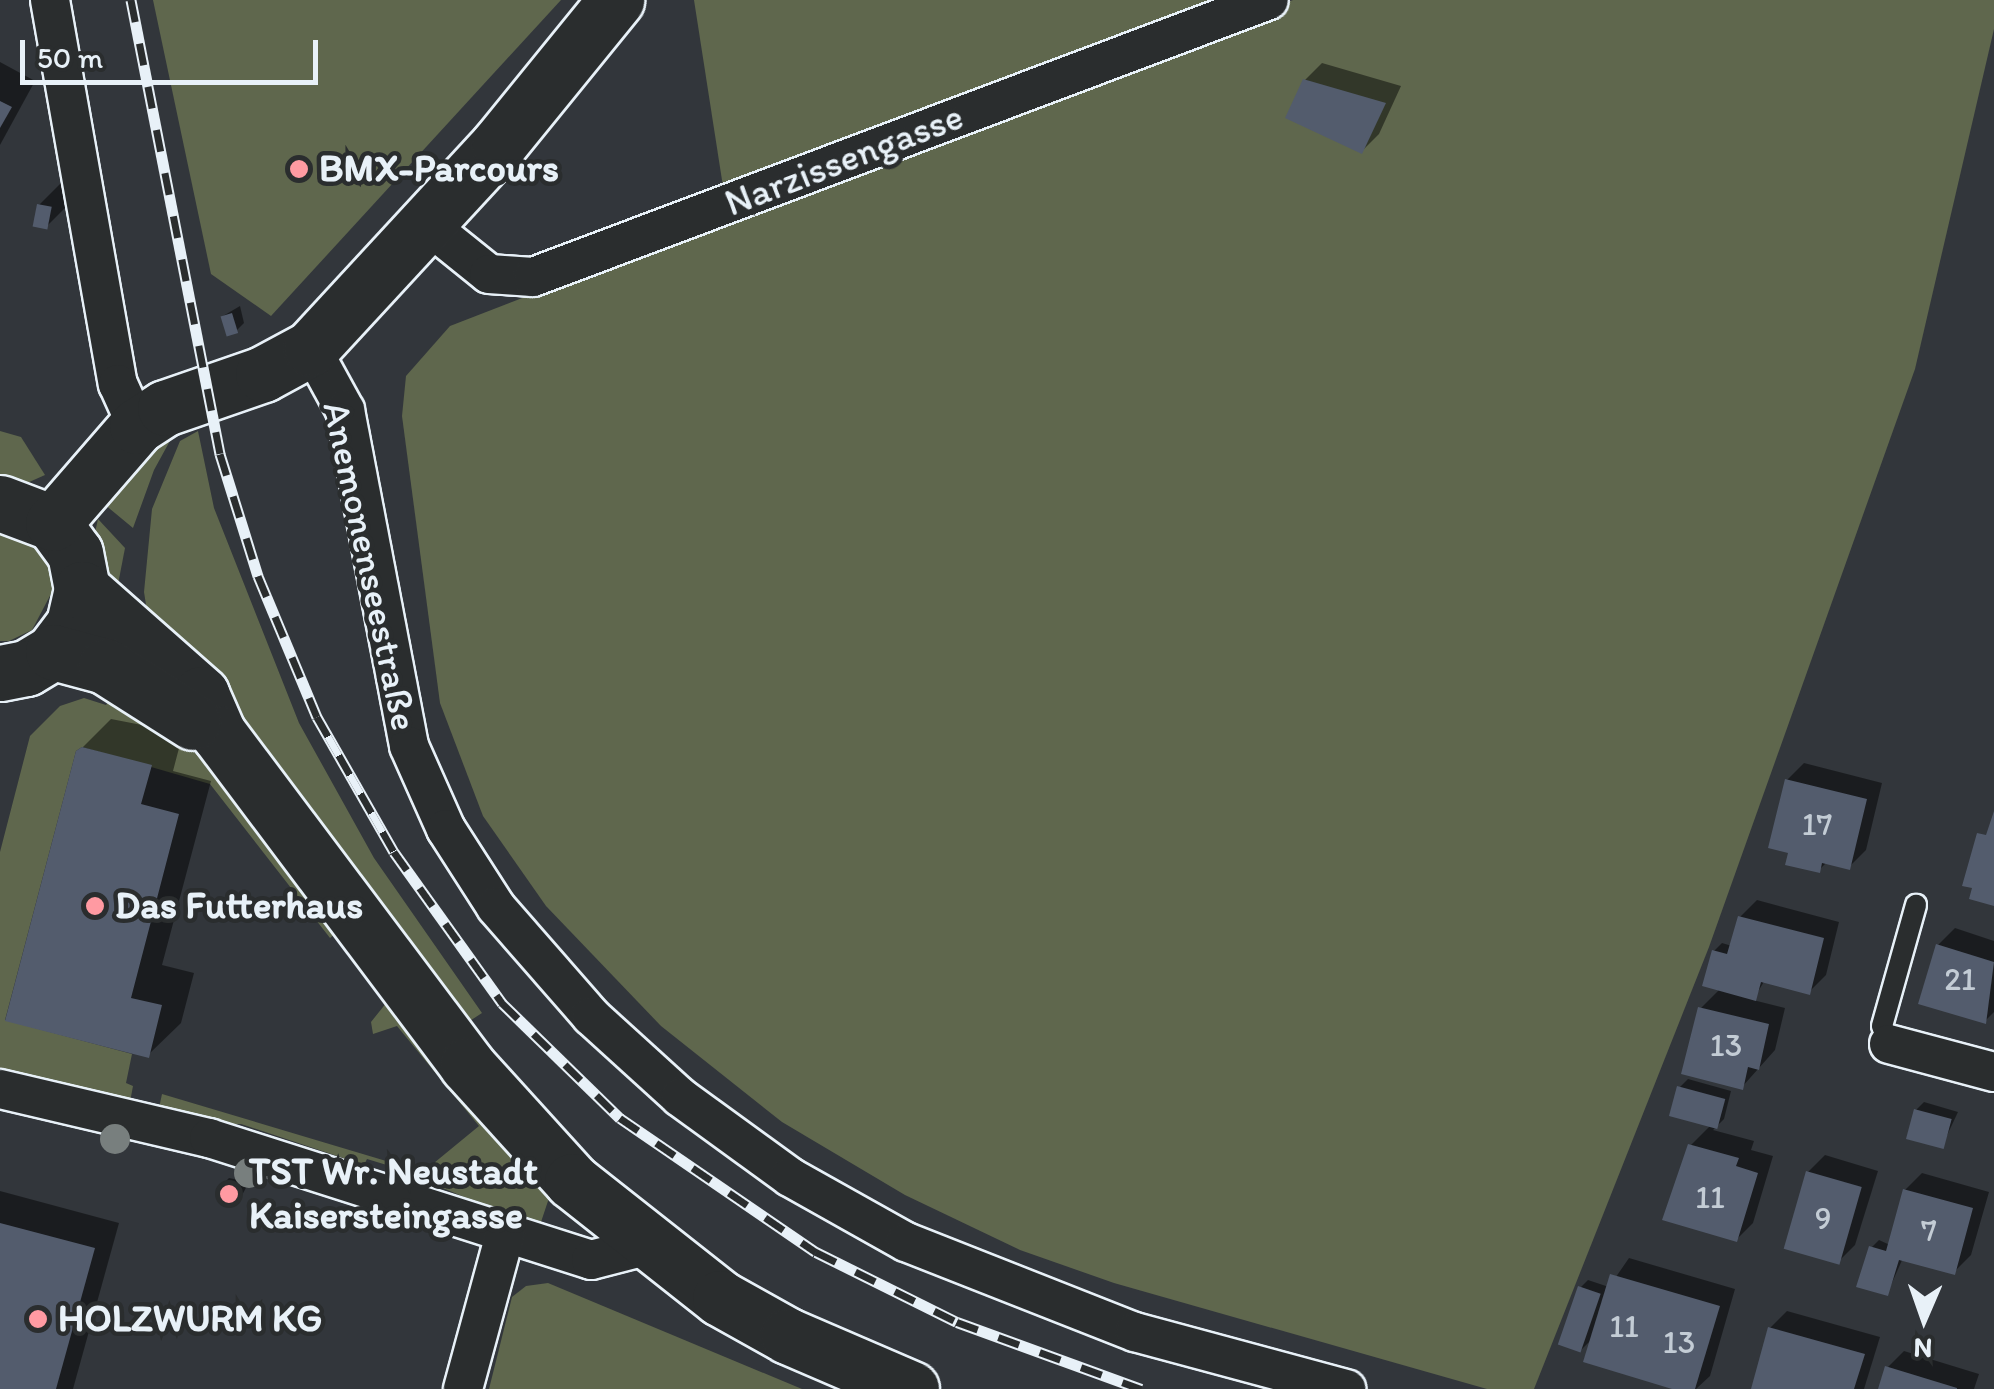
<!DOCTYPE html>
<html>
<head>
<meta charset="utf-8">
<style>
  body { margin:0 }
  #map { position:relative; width:1994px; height:1389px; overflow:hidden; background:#32363b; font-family:Itim,sans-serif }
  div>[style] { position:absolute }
  .green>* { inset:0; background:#5f674d }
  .shadow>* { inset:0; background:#0007 }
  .building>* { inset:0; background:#535c6d; transform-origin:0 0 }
  .roads { filter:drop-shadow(2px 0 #e8f1f8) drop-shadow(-2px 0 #e8f1f8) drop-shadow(0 2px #e8f1f8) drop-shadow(0 -2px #e8f1f8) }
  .service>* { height:20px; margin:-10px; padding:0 10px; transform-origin:10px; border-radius:10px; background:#2a2d2e }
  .minor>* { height:38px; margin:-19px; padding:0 19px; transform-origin:19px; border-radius:19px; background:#2a2d2e }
  .secondary>* { height:55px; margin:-27.5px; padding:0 27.5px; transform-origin:27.5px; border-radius:27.5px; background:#2a2d2e }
  .rail>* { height:11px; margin-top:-5.5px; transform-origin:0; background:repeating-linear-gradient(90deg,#2a2d2e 0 22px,#e8f1f8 0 44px); box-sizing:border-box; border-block:2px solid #e8f1f8 }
  .trees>* { width:30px; height:30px; margin:-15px; border-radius:50%; background:#787f7e }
  .dots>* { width:28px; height:28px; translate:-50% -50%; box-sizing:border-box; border:5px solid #2a2d2e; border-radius:50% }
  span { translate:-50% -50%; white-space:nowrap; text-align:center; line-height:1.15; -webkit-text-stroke:9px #2a2d2e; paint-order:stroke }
  .number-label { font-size:32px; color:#c3ccd5 }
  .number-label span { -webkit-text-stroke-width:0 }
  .street-label { font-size:38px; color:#e8f1f8 }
  .poi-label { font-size:38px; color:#e8f1f8; font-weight:700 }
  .left { translate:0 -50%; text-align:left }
  .north { position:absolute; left:1874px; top:1269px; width:100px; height:100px; -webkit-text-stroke:8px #2a2d2e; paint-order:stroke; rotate:182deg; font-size:28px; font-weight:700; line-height:40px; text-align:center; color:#e8f1f8 }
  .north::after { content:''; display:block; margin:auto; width:35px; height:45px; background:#e8f1f8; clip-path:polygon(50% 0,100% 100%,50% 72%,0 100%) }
  .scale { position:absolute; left:20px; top:40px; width:298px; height:45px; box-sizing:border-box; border:5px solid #e8f1f8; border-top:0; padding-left:12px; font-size:30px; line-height:35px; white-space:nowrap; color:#e8f1f8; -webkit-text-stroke:8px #2a2d2e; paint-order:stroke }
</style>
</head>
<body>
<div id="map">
  <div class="green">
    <div style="clip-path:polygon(153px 0,561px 0,271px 316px,211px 274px)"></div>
    <div style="clip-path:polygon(694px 0,1216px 0,724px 193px)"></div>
    <div style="clip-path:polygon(1293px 0,1994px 0,1994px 29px,1915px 369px,1709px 947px,1534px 1389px,1487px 1389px,1114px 1283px,1020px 1250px,905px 1195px,782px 1122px,661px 1026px,546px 906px,483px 816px,440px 703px,402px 416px,406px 376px,450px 326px)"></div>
    <div style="clip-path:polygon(177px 428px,154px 470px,133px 528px,104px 504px,148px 448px)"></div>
    <div style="clip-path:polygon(0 431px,21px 437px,45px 475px,27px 483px,0 480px)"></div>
    <div style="clip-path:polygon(198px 431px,214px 508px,299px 723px,374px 858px,482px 1013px,462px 1026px,150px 630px,144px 592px,152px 509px,180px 441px)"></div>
    <div style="clip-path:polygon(98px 519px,125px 548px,114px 605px,94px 537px)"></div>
    <div style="clip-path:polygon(0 530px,35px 545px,48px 562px,53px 590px,32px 630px,9px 641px,0 641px)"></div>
    <div style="clip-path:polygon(116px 691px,236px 785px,336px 933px,330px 938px,210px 784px,82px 747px,76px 751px,5px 1020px,132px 1054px,126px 1083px,133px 1086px,130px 1102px,0 1075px,0 852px,30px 736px,60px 706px,84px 698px,106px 705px)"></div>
    <div style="clip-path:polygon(387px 1002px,542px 1181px,549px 1198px,541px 1222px,531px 1225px,438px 1186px,410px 1184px,413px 1173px,367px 1159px,364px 1165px,241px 1124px,205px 1125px,159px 1108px,162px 1094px,423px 1172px,479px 1126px,397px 1026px,373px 1034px,371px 1022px)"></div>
    <div style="clip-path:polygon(548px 1283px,802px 1389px,489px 1389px,512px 1297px,526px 1286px)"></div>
  </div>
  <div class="shadow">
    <div style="clip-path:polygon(0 62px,35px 81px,0 145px)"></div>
    <div style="clip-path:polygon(1322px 63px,1401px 86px,1379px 134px,1362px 151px,1305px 80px)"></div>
    <div style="clip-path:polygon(64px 180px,72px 201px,47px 226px,39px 205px)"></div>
    <div style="clip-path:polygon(240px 306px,244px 323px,236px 331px,223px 316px)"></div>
    <div style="clip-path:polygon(111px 719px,183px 733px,173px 771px,211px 781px,162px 965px,194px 973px,181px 1023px,148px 1055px,8px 1019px,78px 752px)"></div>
    <div style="clip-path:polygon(1804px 763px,1882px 783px,1866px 850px,1849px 867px,1827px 862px,1819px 870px,1791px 852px,1787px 780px)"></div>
    <div style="clip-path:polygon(1757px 900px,1839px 922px,1826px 975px,1809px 992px,1765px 980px,1753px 1000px,1785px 1008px,1775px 1050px,1742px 1087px,1700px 1009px,1720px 989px,1714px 951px,1722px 943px,1732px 946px,1740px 917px)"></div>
    <div style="clip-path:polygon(1955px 928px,1994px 941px,1994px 1012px,1985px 1021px,1938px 945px)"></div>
    <div style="clip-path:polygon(1688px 1079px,1731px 1091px,1724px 1119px,1713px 1130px,1754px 1141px,1751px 1150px,1773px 1156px,1753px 1223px,1736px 1240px,1690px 1146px,1711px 1125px,1680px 1087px)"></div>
    <div style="clip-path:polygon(1924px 1102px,1958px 1112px,1942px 1146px,1916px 1110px)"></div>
    <div style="clip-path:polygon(1825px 1155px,1878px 1171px,1855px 1245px,1838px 1262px,1808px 1172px)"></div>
    <div style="clip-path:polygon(1922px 1173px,1989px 1192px,1971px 1255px,1954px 1272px,1903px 1258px,1887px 1294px,1871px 1248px,1879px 1240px,1890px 1245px,1905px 1190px)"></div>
    <div style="clip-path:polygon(229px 1178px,249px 1182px,239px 1201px,221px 1186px)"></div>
    <div style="clip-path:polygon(0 1191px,119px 1223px,73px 1389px,0 1389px)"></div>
    <div style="clip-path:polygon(1629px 1258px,1735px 1289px,1710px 1376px,1696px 1389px,1681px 1389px,1594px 1337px,1581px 1350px,1580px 1288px,1588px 1280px,1609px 1287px)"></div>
    <div style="clip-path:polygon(1787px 1311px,1880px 1337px,1864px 1389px,1754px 1389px,1770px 1328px)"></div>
    <div style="clip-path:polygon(1904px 1351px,1979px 1374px,1974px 1389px,1880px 1389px,1887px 1368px)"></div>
  </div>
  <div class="building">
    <div style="clip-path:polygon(1303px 79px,1386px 103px,1362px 154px,1285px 118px)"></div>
    <div style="clip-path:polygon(0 101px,12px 107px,0 128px)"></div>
    <div style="left:37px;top:204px;width:15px;height:23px;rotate:11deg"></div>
    <div style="left:232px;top:313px;width:21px;height:12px;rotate:73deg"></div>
    <div style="clip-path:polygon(82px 747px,152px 765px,141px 804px,179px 814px,131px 998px,162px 1005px,149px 1058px,5px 1021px,76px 751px)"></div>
    <div style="clip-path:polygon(1785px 779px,1867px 799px,1850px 870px,1822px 863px,1820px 873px,1785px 865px,1788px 853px,1768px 848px)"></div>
    <div style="clip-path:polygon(1994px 811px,1994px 906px,1969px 899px,1972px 888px,1962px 886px,1977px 833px,1986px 835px)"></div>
    <div style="clip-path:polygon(1738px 916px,1824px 938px,1810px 995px,1761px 982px,1756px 1001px,1702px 986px,1712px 950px,1727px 954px)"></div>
    <div style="clip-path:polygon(1936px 944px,1994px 962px,1986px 1024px,1918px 1004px)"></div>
    <div style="clip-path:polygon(1698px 1007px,1769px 1024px,1759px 1070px,1748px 1067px,1743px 1090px,1681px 1074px)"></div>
    <div style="left:1677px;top:1086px;width:50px;height:31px;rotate:15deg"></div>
    <div style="left:1914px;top:1109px;width:39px;height:31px;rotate:15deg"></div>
    <div style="clip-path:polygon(1688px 1144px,1739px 1158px,1736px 1166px,1758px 1173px,1737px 1242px,1662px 1220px)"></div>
    <div style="left:1806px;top:1171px;width:58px;height:81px;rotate:16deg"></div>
    <div style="left:219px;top:1185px;width:23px;height:13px;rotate:10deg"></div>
    <div style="clip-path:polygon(1903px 1189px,1973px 1208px,1955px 1275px,1899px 1260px,1888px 1296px,1856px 1287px,1869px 1246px,1886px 1251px)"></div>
    <div style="clip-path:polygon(0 1223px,95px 1248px,56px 1389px,0 1389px)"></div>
    <div style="clip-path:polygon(1610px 1274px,1720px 1306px,1695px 1389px,1672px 1389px,1583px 1362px)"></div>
    <div style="left:1578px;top:1286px;width:24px;height:62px;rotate:19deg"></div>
    <div style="clip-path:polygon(1768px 1327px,1865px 1354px,1854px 1389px,1751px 1389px)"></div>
    <div style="clip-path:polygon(1885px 1366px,1957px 1388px,1957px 1389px,1878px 1389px)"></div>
  </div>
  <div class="roads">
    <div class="service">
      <div style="left:1889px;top:1044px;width:19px;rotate:-111deg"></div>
      <div style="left:1882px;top:1026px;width:126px;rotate:-74.3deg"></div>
    </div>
    <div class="minor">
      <div style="left:50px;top:0;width:390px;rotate:80deg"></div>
      <div style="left:118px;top:384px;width:46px;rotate:65.7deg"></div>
      <div style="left:428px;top:225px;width:78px;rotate:38.8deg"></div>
      <div style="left:489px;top:274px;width:44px;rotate:3.9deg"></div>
      <div style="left:533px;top:277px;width:786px;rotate:-20.62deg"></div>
      <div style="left:311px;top:348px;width:71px;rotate:61.3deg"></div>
      <div style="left:345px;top:410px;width:342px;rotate:79.2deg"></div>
      <div style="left:409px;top:746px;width:91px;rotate:66deg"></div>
      <div style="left:446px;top:829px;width:93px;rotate:57.3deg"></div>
      <div style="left:496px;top:907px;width:145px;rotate:48.9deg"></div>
      <div style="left:591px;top:1016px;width:120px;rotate:42.3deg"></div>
      <div style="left:680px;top:1097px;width:136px;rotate:36deg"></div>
      <div style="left:790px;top:1177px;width:133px;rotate:29.3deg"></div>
      <div style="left:906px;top:1242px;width:246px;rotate:21.5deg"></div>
      <div style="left:1135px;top:1332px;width:219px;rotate:15.1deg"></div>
      <div style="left:1889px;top:1044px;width:109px;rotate:14.9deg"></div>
      <div style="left:0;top:1089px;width:215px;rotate:13.2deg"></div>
      <div style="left:209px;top:1138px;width:401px;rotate:17.7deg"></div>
      <div style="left:591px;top:1260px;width:57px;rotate:-14.3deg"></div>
      <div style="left:463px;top:1389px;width:161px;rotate:-74.8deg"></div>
    </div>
    <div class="secondary">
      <div style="left:0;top:503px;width:57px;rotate:20.7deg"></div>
      <div style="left:53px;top:523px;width:37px;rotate:54deg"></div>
      <div style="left:75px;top:553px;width:37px;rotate:79deg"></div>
      <div style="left:82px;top:589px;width:36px;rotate:103deg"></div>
      <div style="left:74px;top:624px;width:35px;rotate:127deg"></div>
      <div style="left:53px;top:652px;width:31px;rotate:149deg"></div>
      <div style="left:26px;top:668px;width:26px;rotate:169deg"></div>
      <div style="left:53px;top:523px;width:128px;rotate:-49.1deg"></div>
      <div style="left:137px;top:426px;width:33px;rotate:-33deg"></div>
      <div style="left:165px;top:408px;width:104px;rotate:-19.1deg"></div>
      <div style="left:263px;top:374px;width:55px;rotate:-28.4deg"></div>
      <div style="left:311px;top:348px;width:277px;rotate:-47.3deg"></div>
      <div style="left:499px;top:144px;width:186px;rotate:-50.9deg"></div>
      <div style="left:82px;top:589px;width:159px;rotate:41.4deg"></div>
      <div style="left:201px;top:694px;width:43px;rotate:66.4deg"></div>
      <div style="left:218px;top:733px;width:415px;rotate:53.1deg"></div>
      <div style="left:467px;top:1065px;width:156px;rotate:47.8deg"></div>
      <div style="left:572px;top:1181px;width:189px;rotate:38.3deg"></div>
      <div style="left:720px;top:1298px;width:78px;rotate:29.2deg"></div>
      <div style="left:788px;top:1336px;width:134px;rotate:23.3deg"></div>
      <div style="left:53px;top:652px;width:54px;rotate:15.1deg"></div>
      <div style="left:105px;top:666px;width:104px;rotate:32.5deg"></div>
    </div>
  </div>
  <div class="rail">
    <div style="left:131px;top:0;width:463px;rotate:78.9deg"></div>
    <div style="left:220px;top:454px;width:128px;rotate:72.7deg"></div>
    <div style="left:258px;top:576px;width:153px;rotate:67.3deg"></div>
    <div style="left:317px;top:717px;width:155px;rotate:60.3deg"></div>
    <div style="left:394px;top:852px;width:186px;rotate:54.4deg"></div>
    <div style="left:502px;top:1003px;width:165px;rotate:44.3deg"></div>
    <div style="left:620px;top:1118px;width:237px;rotate:34.4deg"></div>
    <div style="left:816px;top:1252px;width:157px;rotate:26.4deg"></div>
    <div style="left:957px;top:1322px;width:196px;rotate:20deg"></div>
  </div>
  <div class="trees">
    <div style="left:115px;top:1139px"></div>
    <div style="left:249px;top:1173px"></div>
  </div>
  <div class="dots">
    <div style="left:299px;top:169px;background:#ff9aa2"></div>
    <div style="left:95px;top:906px;background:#ff9aa2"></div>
    <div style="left:229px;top:1194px;background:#ff9aa2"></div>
    <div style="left:38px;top:1319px;background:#ff9aa2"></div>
  </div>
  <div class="number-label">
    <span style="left:1817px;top:824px">17</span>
    <span style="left:1960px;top:979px">21</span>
    <span style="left:1726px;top:1045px">13</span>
    <span style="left:1710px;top:1197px">11</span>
    <span style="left:1823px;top:1218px">9</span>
    <span style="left:1929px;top:1230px">7</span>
    <span style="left:1624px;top:1326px">11</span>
    <span style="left:1679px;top:1342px">13</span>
  </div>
  <div class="street-label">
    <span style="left:844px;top:160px;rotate:-21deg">Narzissengasse</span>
    <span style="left:370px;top:566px;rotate:78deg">Anemonenseestraße</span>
  </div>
  <div class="poi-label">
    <span class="left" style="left:319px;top:169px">BMX-Parcours</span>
    <span class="left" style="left:115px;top:906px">Das Futterhaus</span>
    <span class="left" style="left:249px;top:1194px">TST Wr. Neustadt<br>Kaisersteingasse</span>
    <span class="left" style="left:58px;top:1319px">HOLZWURM KG</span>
  </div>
  <div class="north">N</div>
  <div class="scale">50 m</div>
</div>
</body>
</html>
